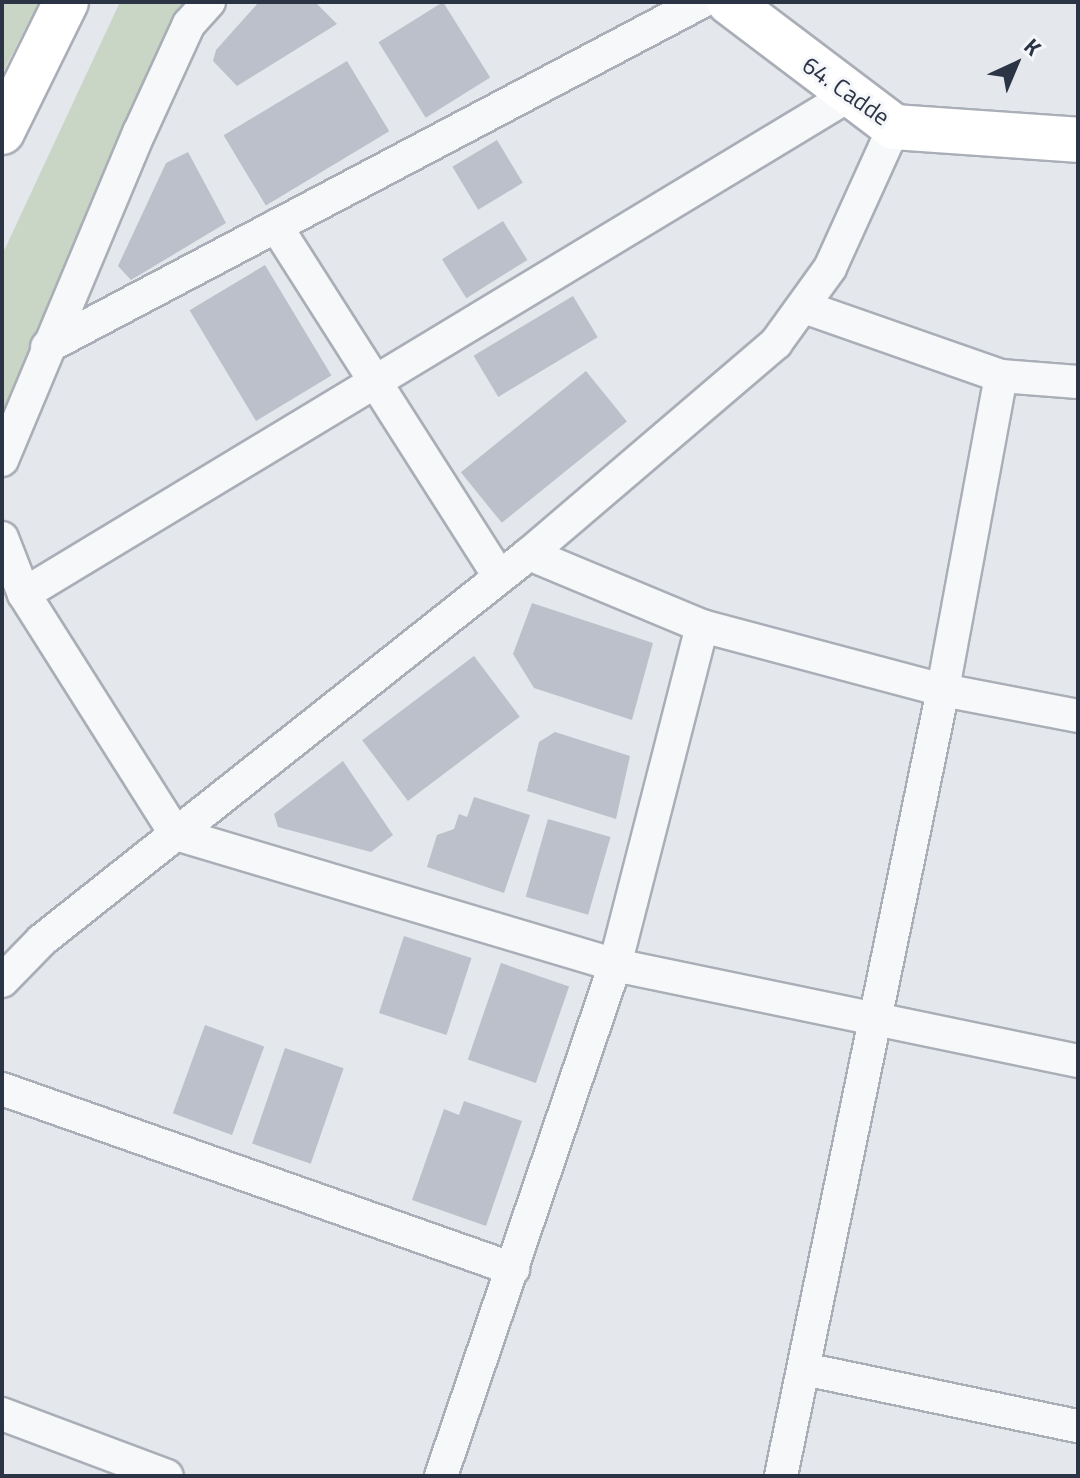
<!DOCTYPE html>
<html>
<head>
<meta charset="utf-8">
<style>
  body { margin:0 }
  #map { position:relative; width:1080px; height:1478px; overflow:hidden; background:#e4e7ec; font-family:"Titillium Web",sans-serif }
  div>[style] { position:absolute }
  .green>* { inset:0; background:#c9d6c5 }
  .building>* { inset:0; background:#bbc0ca; transform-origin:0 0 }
  .roads { filter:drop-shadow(2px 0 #a9aeb7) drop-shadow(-2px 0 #a9aeb7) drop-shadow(0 2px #a9aeb7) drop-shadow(0 -2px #a9aeb7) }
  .minor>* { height:32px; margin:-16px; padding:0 16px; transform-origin:16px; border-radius:16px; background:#f7f8fa }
  .secondary>* { height:44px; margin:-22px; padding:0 22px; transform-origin:22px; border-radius:22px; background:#fff }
  .trunk>* { height:44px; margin:-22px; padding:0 22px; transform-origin:22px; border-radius:22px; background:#fff }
  span { translate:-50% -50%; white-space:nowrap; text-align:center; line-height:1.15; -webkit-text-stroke:6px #f4f6f9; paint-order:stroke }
  .street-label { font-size:24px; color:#2b3445 }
  .frame { position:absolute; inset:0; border:4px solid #2b3445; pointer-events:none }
  .north { position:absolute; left:976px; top:24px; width:80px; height:80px; -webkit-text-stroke:6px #f4f6f9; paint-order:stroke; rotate:44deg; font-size:22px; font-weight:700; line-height:32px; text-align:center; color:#2b3445 }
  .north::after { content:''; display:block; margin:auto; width:28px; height:36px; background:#2b3445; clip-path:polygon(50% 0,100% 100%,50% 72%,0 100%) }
</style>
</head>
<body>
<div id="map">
  <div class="green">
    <div style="clip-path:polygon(2px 2px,39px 2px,2px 74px)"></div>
    <div style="clip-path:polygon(120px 2px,191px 2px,2px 423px,2px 255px)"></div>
  </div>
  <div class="building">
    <div style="clip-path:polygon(259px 2px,315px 2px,337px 24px,237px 86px,213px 61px,216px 50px)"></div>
    <div style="left:443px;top:2px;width:89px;height:76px;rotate:58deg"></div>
    <div style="left:347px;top:61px;width:82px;height:144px;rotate:59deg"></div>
    <div style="left:497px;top:140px;width:50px;height:52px;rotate:59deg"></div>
    <div style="clip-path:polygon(188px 152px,226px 223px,131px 280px,118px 266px,166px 163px)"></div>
    <div style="left:503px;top:221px;width:46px;height:72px;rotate:58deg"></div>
    <div style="left:265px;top:265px;width:129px;height:88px;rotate:59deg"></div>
    <div style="left:573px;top:296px;width:48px;height:116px;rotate:59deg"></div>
    <div style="left:586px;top:371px;width:65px;height:161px;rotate:51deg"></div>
    <div style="clip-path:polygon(532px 603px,653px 643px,632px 720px,534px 688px,513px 654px)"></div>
    <div style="left:474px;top:656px;width:76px;height:140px;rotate:53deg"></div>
    <div style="clip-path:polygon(555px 732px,630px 756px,616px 819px,527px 791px,539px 742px)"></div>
    <div style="clip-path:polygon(343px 761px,393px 835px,371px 852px,278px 827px,274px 814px)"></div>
    <div style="clip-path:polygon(474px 797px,530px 815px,504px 893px,427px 867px,437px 835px,454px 829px,459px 814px,467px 817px)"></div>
    <div style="left:548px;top:819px;width:65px;height:81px;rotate:16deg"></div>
    <div style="left:404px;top:936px;width:71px;height:81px;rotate:18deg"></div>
    <div style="left:501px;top:963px;width:72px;height:102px;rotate:19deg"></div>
    <div style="left:205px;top:1025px;width:63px;height:94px;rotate:20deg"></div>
    <div style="left:285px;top:1048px;width:62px;height:101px;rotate:19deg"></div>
    <div style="clip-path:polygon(464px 1101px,522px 1121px,486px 1226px,412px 1200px,444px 1109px,459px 1115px)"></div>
  </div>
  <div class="roads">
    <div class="minor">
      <div style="left:276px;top:226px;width:416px;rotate:57.5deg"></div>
      <div style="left:804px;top:307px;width:209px;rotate:19.3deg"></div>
      <div style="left:1001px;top:376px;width:77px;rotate:4.5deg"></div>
      <div style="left:47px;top:347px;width:739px;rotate:-27.81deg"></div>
      <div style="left:1001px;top:376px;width:319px;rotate:100.5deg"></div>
      <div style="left:943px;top:690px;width:137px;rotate:10.9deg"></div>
      <div style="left:2px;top:460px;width:355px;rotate:-67.3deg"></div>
      <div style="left:139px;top:133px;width:120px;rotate:-65.4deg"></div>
      <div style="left:189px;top:24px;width:30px;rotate:-48deg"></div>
      <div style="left:2px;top:538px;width:60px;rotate:68.6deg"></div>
      <div style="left:24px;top:594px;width:284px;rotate:57.7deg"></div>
      <div style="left:176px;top:834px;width:458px;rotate:16.6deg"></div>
      <div style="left:615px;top:965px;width:473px;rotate:11.7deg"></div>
      <div style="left:529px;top:554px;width:325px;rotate:-40.5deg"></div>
      <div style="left:776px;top:343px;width:92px;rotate:-54.2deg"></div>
      <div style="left:830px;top:268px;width:155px;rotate:-65.6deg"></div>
      <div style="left:24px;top:594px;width:963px;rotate:-31.15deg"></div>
      <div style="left:2px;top:981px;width:57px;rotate:-45.7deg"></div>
      <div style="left:42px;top:940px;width:621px;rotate:-38.4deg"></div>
      <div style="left:529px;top:554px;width:187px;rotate:22.6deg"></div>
      <div style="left:702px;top:626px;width:249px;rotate:14.9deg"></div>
      <div style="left:943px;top:690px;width:803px;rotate:101.65deg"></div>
      <div style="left:2px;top:1089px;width:542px;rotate:19.4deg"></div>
      <div style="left:804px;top:1369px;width:280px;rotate:11.8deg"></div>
      <div style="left:2px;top:1414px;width:176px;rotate:20.6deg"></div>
      <div style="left:441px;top:1476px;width:540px;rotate:-71.2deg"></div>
      <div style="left:615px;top:965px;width:350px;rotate:-75.6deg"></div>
    </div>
    <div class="secondary">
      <div style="left:729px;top:2px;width:207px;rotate:37.1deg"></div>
      <div style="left:894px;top:127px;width:184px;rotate:4deg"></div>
    </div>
    <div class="trunk">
      <div style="left:2px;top:132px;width:145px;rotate:-63.8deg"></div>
    </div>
  </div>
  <div class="street-label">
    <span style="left:846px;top:91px;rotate:35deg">64. Cadde</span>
  </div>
  <div class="frame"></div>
  <div class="north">K</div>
</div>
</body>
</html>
